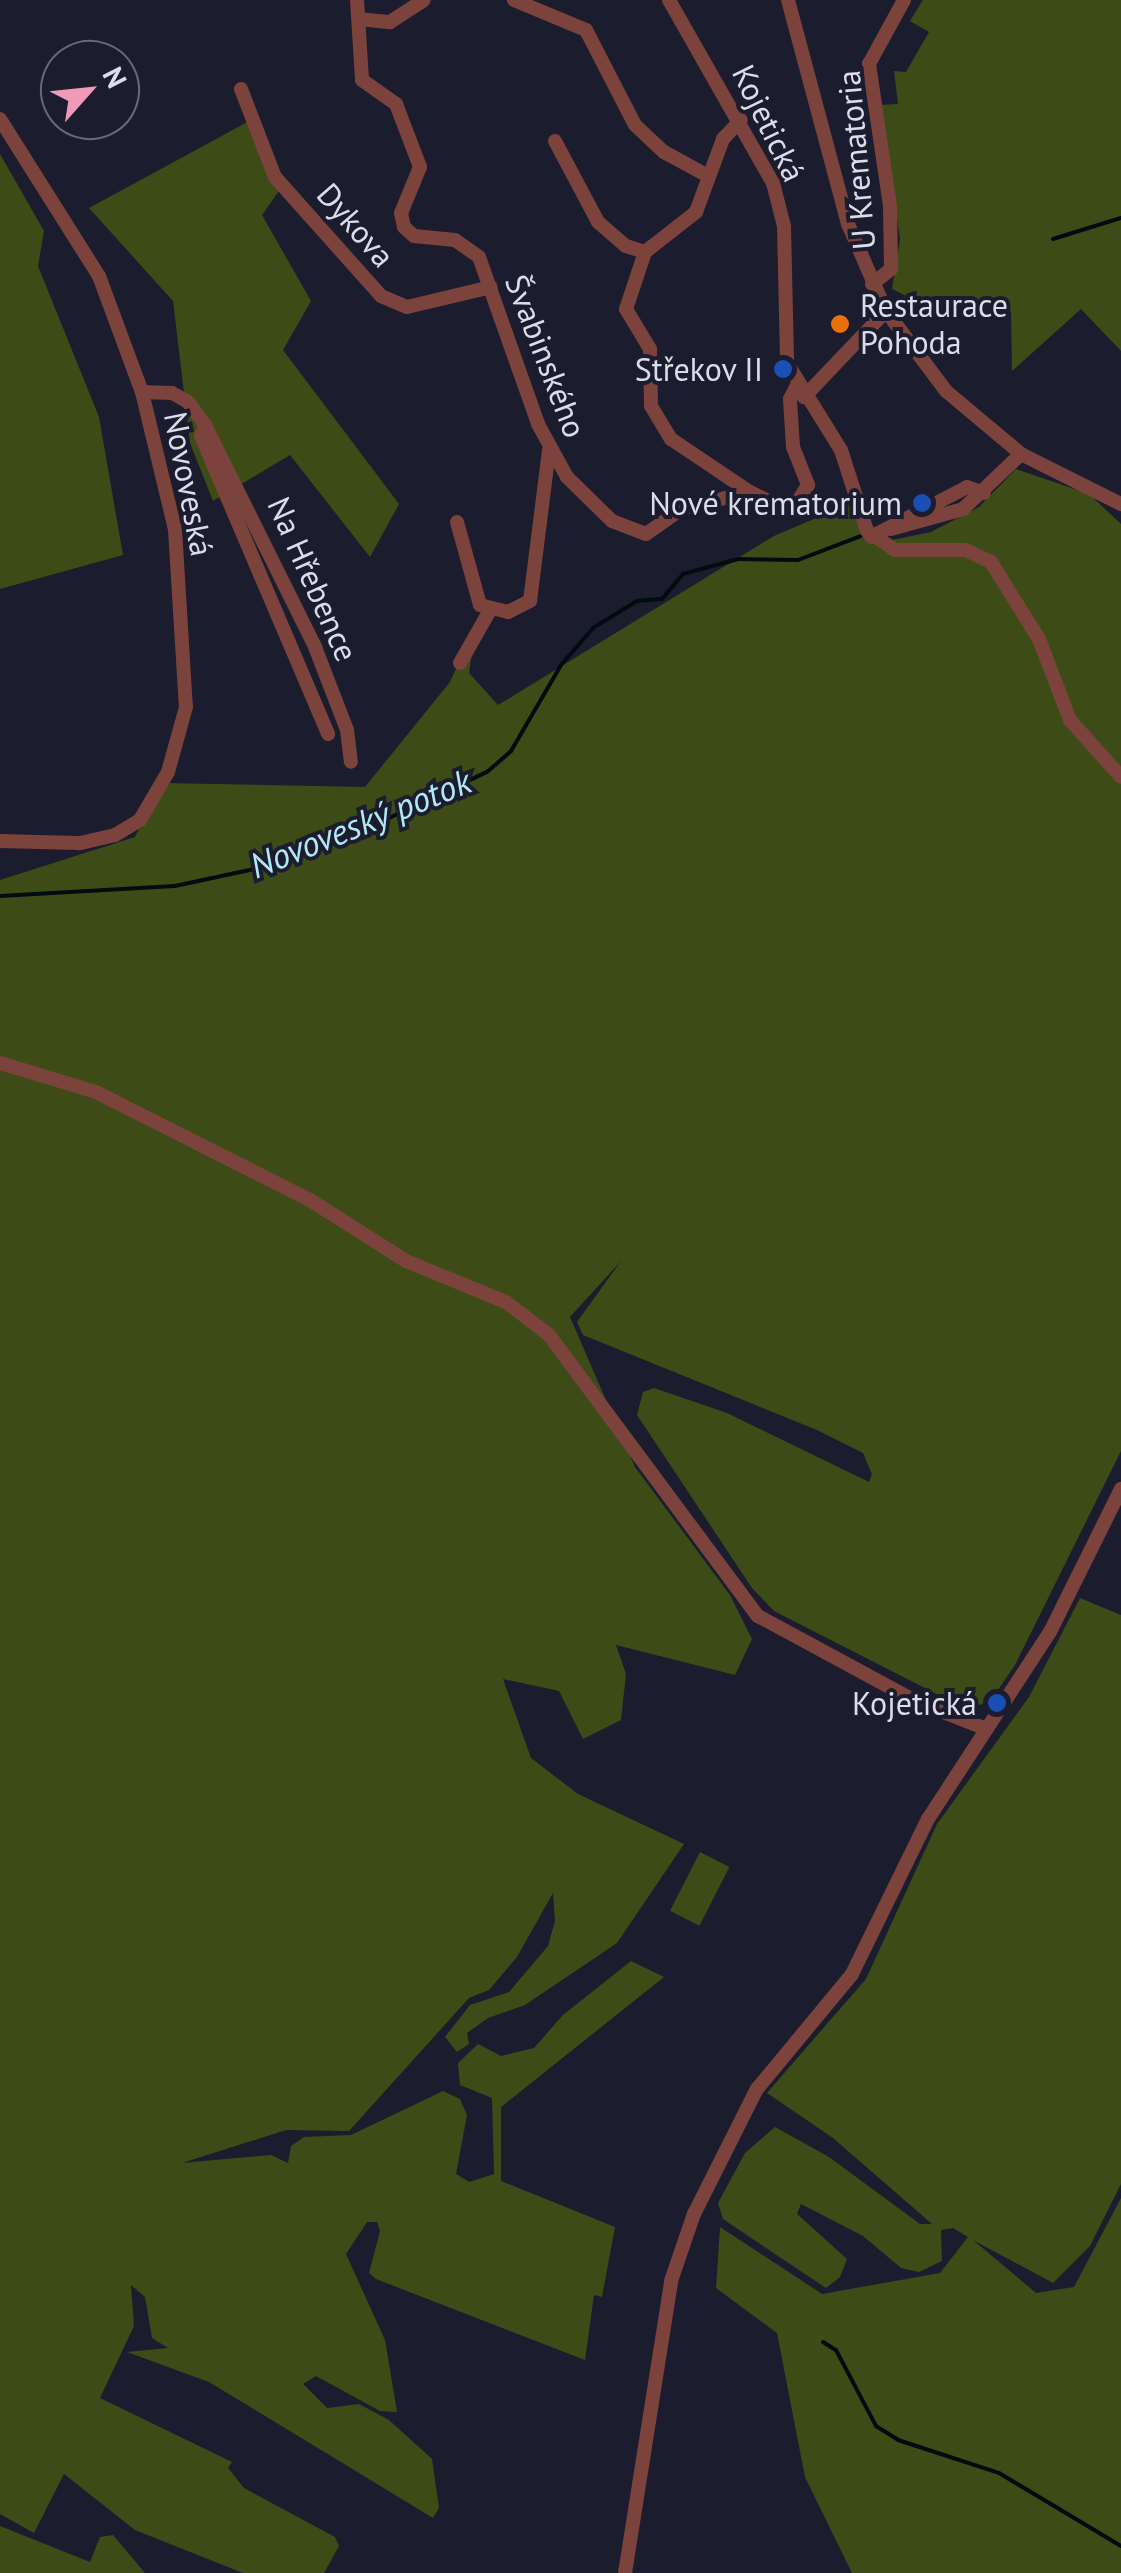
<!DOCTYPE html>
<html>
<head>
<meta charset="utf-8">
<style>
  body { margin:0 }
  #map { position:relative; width:1121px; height:2573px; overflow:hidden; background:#1b1c2e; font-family:"PT Sans",sans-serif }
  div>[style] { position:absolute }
  .green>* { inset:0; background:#3d4c16; transform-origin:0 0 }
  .stream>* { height:4px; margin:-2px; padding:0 2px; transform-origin:2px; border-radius:2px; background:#010c10 }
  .minor>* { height:14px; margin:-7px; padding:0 7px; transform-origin:7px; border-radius:7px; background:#7b433b }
  .dots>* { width:28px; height:28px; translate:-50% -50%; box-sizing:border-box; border:5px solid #1b1c2e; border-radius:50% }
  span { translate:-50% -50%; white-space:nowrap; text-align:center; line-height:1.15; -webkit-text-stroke:8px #1b1c2e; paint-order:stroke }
  .street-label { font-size:32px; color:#dcddea }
  .poi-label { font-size:32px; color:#dcddea }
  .left { translate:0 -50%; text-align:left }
  .right { translate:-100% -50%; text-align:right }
  .water-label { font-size:35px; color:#b2e7f6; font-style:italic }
  .north { position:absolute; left:40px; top:40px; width:100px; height:100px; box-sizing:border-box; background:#1b1c2e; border:2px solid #686979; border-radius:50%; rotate:63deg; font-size:28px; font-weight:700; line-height:40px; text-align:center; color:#dcddea }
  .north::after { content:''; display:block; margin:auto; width:35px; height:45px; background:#ef9ab8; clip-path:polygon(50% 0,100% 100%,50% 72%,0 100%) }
</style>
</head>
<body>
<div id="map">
  <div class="green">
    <div style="clip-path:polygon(923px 0,1121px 0,1121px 351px,1081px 309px,1012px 371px,1011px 312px,972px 300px,923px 304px,892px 289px,900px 239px,880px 105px,898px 104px,894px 71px,906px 72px,929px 32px,910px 21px)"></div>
    <div style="clip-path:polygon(253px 119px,281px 188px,262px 215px,311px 301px,283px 350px,399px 504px,370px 557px,290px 455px,213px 501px,190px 443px,173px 301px,89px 208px)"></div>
    <div style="clip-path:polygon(0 154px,44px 231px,38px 266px,99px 417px,123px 555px,0 589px)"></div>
    <div style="clip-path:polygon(1016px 469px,1089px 494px,1121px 524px,1121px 1451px,1015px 1665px,991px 1700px,968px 1710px,774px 1611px,752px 1588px,637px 1415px,643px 1392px,654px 1388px,727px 1413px,869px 1482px,872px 1474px,863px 1453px,817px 1430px,583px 1335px,577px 1322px,621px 1261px,570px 1317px,635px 1467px,730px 1595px,752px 1639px,735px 1675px,616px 1645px,626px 1674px,621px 1720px,583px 1739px,559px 1691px,503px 1679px,531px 1758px,578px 1794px,684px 1844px,617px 1943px,525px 2005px,488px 2018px,467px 2033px,469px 2044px,457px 2052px,445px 2037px,470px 2005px,509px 1992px,548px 1946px,555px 1921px,553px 1893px,517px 1957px,489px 1990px,469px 1998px,349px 2131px,286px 2130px,182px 2163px,271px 2155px,288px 2163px,291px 2146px,304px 2137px,351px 2135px,443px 2091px,460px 2099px,467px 2115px,456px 2174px,469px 2182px,494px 2174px,492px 2098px,460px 2085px,458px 2063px,478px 2044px,501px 2056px,534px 2048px,563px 2015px,631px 1961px,664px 1977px,501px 2107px,501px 2181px,615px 2227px,602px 2297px,594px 2295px,585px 2360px,376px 2279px,369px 2273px,380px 2231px,377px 2222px,367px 2222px,346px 2254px,385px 2340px,397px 2412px,380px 2411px,316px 2376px,303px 2384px,327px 2408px,359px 2404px,389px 2420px,432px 2459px,439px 2508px,433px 2518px,209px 2382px,127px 2352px,168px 2348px,152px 2338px,145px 2297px,131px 2285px,134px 2326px,100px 2398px,232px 2462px,228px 2468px,244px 2488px,335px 2537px,339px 2546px,324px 2573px,243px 2573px,135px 2530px,64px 2474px,34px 2533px,0 2514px,0 880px,135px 837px,161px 783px,365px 787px,450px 682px,476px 624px,469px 673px,498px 705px,774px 536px,849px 504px,873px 544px,931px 532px,979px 507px)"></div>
    <div style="clip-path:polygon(1080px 1598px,1121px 1615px,1121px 2184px,1090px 2246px,1053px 2283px,973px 2240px,1036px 2293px,1074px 2287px,1121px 2198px,1121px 2573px,852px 2573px,805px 2477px,777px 2333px,716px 2288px,720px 2227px,822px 2294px,940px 2273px,968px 2237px,953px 2228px,941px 2230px,942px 2261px,919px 2272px,901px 2268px,863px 2236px,801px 2204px,797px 2214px,847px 2259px,840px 2277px,826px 2288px,723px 2219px,718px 2203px,745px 2153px,775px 2127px,829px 2157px,920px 2224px,932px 2224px,833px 2138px,767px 2093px,866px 1979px,937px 1824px,1029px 1697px)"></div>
    <div style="left:700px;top:1852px;width:33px;height:66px;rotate:27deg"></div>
    <div style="clip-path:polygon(0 2526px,90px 2562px,100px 2537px,113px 2535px,145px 2573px,0 2573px)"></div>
  </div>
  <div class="stream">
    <div style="left:1053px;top:239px;width:71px;rotate:-17.2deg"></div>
    <div style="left:0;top:896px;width:175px;rotate:-3.3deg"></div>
    <div style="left:175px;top:886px;width:86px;rotate:-12.1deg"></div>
    <div style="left:259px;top:868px;width:137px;rotate:-20.9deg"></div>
    <div style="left:387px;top:819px;width:110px;rotate:-25.2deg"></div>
    <div style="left:487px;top:772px;width:32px;rotate:-41deg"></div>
    <div style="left:511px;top:751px;width:99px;rotate:-59.8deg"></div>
    <div style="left:561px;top:665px;width:49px;rotate:-49.1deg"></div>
    <div style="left:593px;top:628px;width:52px;rotate:-31.5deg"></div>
    <div style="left:637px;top:601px;width:25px;rotate:-5deg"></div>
    <div style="left:662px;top:599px;width:33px;rotate:-50deg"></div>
    <div style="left:683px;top:574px;width:57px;rotate:-15.3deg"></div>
    <div style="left:738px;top:559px;width:60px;rotate:1deg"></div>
    <div style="left:798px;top:560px;width:67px;rotate:-20.9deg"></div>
    <div style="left:823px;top:2342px;width:15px;rotate:32deg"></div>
    <div style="left:836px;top:2350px;width:86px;rotate:62.2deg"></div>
    <div style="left:876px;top:2426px;width:26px;rotate:32deg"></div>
    <div style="left:898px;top:2440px;width:106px;rotate:18.1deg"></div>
    <div style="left:999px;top:2473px;width:142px;rotate:30.9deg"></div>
  </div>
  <div class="minor">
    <div style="left:357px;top:0;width:80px;rotate:86.4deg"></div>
    <div style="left:362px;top:80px;width:42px;rotate:35.2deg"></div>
    <div style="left:396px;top:104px;width:67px;rotate:69.1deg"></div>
    <div style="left:420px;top:167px;width:50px;rotate:112.4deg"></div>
    <div style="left:401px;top:213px;width:14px;rotate:78deg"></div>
    <div style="left:404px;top:227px;width:13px;rotate:42deg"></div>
    <div style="left:414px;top:236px;width:41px;rotate:5.6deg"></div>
    <div style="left:455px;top:240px;width:29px;rotate:35deg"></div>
    <div style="left:479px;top:257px;width:177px;rotate:70.5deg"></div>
    <div style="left:538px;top:424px;width:60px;rotate:61.3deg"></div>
    <div style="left:567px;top:477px;width:63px;rotate:44.4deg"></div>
    <div style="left:612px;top:521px;width:36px;rotate:21deg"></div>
    <div style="left:646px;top:534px;width:45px;rotate:-35.1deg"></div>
    <div style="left:683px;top:508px;width:69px;rotate:-13.4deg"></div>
    <div style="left:514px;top:0;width:78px;rotate:22.6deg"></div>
    <div style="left:586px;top:30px;width:107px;rotate:62.7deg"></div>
    <div style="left:635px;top:125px;width:40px;rotate:43deg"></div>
    <div style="left:664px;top:152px;width:50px;rotate:28.6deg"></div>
    <div style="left:669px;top:0;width:210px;rotate:60.4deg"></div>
    <div style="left:773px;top:183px;width:44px;rotate:75.7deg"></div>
    <div style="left:784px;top:226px;width:137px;rotate:88.7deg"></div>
    <div style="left:787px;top:363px;width:102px;rotate:58.2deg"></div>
    <div style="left:841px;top:450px;width:85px;rotate:72.2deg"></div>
    <div style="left:867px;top:531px;width:34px;rotate:34deg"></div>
    <div style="left:895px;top:550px;width:71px"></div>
    <div style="left:966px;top:550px;width:28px;rotate:26deg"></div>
    <div style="left:991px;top:562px;width:91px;rotate:58.1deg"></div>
    <div style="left:1039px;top:639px;width:87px;rotate:69.1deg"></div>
    <div style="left:1070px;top:720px;width:76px;rotate:48.2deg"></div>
    <div style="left:788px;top:0;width:232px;rotate:75deg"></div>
    <div style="left:848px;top:224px;width:95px;rotate:66.4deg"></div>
    <div style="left:886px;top:311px;width:119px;rotate:133.6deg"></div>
    <div style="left:359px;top:19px;width:31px;rotate:6deg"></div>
    <div style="left:390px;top:22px;width:40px;rotate:-32.9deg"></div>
    <div style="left:241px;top:89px;width:94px;rotate:68.9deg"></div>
    <div style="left:275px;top:177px;width:159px;rotate:48.3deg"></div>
    <div style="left:381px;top:296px;width:28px;rotate:23deg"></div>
    <div style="left:407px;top:307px;width:86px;rotate:-13.4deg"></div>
    <div style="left:0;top:119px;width:186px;rotate:57.8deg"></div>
    <div style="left:99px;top:276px;width:124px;rotate:69.7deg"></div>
    <div style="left:142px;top:392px;width:141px;rotate:76.5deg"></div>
    <div style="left:175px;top:529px;width:178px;rotate:86.5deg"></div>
    <div style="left:186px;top:707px;width:67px;rotate:105.5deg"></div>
    <div style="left:168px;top:772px;width:56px;rotate:120.3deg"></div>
    <div style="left:140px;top:820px;width:29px;rotate:149deg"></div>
    <div style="left:115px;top:835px;width:37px;rotate:167deg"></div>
    <div style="left:79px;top:843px;width:79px;rotate:-178.5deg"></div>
    <div style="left:555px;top:141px;width:92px;rotate:62deg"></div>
    <div style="left:598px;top:222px;width:37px;rotate:41deg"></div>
    <div style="left:626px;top:246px;width:20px;rotate:18deg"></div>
    <div style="left:645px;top:252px;width:60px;rotate:108.4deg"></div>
    <div style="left:626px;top:309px;width:47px;rotate:59deg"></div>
    <div style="left:650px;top:349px;width:57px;rotate:89deg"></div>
    <div style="left:651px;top:406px;width:39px;rotate:59deg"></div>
    <div style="left:671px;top:439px;width:95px;rotate:33.9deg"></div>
    <div style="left:750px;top:492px;width:39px;rotate:26deg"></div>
    <div style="left:785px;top:509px;width:10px;rotate:-17deg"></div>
    <div style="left:795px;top:506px;width:25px;rotate:-58deg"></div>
    <div style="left:808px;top:485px;width:41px;rotate:-111.5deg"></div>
    <div style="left:793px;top:447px;width:48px;rotate:-93.6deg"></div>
    <div style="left:790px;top:399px;width:13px;rotate:-63deg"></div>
    <div style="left:645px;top:252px;width:65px;rotate:-38.1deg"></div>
    <div style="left:696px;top:212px;width:78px;rotate:-69.7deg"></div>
    <div style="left:723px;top:139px;width:26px;rotate:-47deg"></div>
    <div style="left:872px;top:284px;width:24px;rotate:-38deg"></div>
    <div style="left:891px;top:269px;width:63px;rotate:-90.9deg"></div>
    <div style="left:890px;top:206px;width:144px;rotate:-98.4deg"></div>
    <div style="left:869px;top:64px;width:73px;rotate:-61.3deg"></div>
    <div style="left:886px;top:311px;width:100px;rotate:53.1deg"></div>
    <div style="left:946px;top:391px;width:98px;rotate:40deg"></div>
    <div style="left:1021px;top:454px;width:112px;rotate:26.6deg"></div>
    <div style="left:142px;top:392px;width:30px;rotate:2deg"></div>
    <div style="left:172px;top:393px;width:18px;rotate:29deg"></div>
    <div style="left:188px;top:402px;width:30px;rotate:53deg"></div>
    <div style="left:206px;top:426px;width:11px;rotate:117deg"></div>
    <div style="left:201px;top:436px;width:324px;rotate:66.9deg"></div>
    <div style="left:206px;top:427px;width:246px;rotate:63.6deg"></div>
    <div style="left:315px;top:647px;width:89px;rotate:68.9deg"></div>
    <div style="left:347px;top:730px;width:32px;rotate:83deg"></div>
    <div style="left:457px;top:522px;width:86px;rotate:74.5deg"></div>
    <div style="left:480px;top:605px;width:29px;rotate:14deg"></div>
    <div style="left:508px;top:612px;width:25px;rotate:-27deg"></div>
    <div style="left:530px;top:601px;width:152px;rotate:-82.8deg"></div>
    <div style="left:891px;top:529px;width:75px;rotate:-15.5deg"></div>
    <div style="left:963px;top:509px;width:80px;rotate:-43.5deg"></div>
    <div style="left:871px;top:537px;width:108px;rotate:-27.5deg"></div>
    <div style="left:967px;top:487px;width:18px;rotate:19deg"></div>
    <div style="left:460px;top:663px;width:59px;rotate:-60.4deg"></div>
    <div style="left:0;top:1063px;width:100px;rotate:16.8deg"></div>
    <div style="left:96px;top:1092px;width:240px;rotate:26.8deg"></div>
    <div style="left:310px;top:1200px;width:114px;rotate:32.4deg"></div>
    <div style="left:406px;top:1261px;width:108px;rotate:22.3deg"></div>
    <div style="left:506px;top:1302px;width:54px;rotate:37.5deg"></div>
    <div style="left:549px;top:1335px;width:350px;rotate:53.4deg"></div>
    <div style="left:758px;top:1616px;width:179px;rotate:28.4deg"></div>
    <div style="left:915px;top:1701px;width:77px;rotate:21.3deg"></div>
    <div style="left:625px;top:2573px;width:296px;rotate:-81deg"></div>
    <div style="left:671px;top:2281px;width:71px;rotate:-71.1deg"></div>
    <div style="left:694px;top:2214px;width:140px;rotate:-63.3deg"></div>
    <div style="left:757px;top:2089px;width:149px;rotate:-50.4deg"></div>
    <div style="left:852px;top:1974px;width:173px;rotate:-63.9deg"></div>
    <div style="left:928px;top:1819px;width:223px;rotate:-56.9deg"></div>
    <div style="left:1050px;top:1632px;width:160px;rotate:-63.6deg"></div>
  </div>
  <div class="dots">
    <div style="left:840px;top:324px;background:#e8710a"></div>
    <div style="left:783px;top:369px;background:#1a4fb4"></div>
    <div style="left:922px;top:503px;background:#1a4fb4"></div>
    <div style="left:997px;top:1703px;background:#1a4fb4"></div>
  </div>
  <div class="street-label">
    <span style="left:769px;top:123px;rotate:64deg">Kojetická</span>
    <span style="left:856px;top:160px;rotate:-95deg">U Krematoria</span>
    <span style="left:356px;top:225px;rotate:49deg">Dykova</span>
    <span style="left:546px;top:356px;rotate:69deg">Švabinského</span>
    <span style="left:189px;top:484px;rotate:79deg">Novoveská</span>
    <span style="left:313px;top:579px;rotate:66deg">Na Hřebence</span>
  </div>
  <div class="poi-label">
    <span class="left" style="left:860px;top:324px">Restaurace<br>Pohoda</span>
    <span class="right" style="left:763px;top:369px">Střekov II</span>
    <span class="right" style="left:902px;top:503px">Nové krematorium</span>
    <span class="right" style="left:977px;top:1703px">Kojetická</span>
  </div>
  <div class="water-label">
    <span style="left:360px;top:823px;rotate:-22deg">Novoveský potok</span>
  </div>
  <div class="north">N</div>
</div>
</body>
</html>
